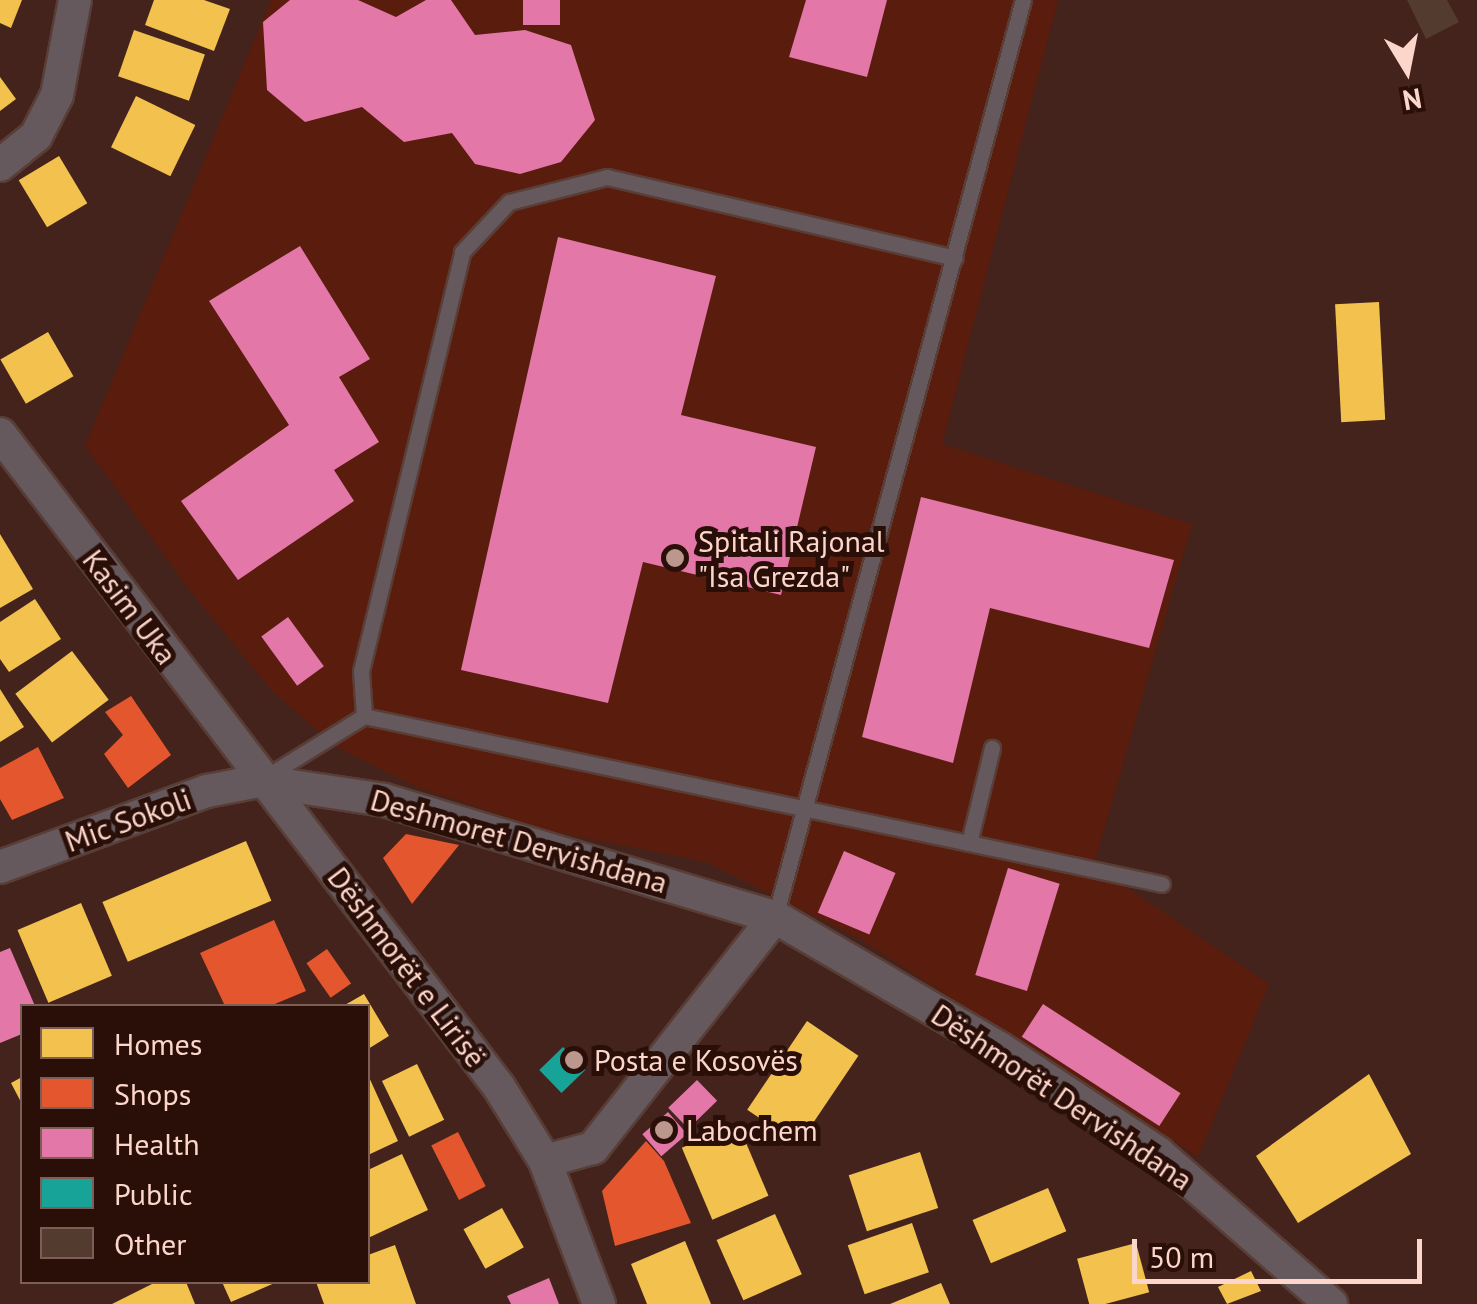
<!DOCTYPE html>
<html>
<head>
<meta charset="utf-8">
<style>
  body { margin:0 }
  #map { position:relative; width:1477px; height:1304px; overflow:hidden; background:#43231b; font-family:"PT Sans",sans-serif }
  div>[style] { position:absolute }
  .built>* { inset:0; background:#5a1c0c }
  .homes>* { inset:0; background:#f2c14e; transform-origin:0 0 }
  .shops>* { inset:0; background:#e4572e; transform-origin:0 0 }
  .health>* { inset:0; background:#e377a8; transform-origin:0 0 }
  .public>* { inset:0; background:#17a398; transform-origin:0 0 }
  .building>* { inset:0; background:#543b30 }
  .roads { filter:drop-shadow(2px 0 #593e37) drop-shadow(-2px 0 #593e37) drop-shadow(0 2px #593e37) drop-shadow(0 -2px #593e37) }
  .lane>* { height:15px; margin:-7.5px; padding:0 7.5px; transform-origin:7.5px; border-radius:7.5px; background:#65595d }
  .street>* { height:32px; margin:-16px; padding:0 16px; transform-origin:16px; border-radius:16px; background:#65595d }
  .dots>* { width:28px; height:28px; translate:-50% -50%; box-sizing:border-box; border:5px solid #290f08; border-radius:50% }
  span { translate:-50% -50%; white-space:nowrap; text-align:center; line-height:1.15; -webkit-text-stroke:10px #290f08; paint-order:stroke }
  .poi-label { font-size:30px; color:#fcd5cb }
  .left { translate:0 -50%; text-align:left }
  .street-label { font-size:30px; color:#fcd5cb }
  .legend { position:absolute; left:20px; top:1004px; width:350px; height:280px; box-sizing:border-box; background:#290f08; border:2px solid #7d5e56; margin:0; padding:12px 18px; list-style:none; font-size:30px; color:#fcd5cb }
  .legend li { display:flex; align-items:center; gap:20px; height:50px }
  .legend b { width:50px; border:2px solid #7d5e56 }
  .north { position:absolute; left:1357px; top:20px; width:100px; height:100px; -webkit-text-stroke:8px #290f08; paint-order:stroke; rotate:170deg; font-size:28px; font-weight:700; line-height:40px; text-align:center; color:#fcd5cb }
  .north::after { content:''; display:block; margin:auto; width:35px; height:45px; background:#fcd5cb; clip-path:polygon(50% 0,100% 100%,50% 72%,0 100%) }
  .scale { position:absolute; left:1132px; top:1239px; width:290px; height:45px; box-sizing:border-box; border:5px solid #fcd5cb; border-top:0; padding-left:12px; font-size:30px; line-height:35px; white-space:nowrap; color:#fcd5cb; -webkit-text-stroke:8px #290f08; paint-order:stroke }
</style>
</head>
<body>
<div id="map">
  <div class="built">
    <div style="clip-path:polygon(271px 0,1058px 0,942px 444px,1192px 524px,1094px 865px,1269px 984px,1198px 1157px,860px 939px,706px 862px,546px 830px,417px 787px,335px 746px,272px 691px,191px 592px,85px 446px)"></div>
  </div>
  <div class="homes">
    <div style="clip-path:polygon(0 0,22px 0,11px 28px,0 23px)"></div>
    <div style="clip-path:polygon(154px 0,204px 0,230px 9px,214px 51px,145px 25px)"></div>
    <div style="left:134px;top:30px;width:75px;height:49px;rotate:19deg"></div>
    <div style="clip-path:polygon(0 77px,16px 99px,0 111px)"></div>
    <div style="left:136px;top:96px;width:66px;height:57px;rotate:26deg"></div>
    <div style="left:59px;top:156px;width:55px;height:47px;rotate:59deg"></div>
    <div style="left:1379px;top:302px;width:118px;height:44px;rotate:87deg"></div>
    <div style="left:48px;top:332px;width:51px;height:55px;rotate:60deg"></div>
    <div style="clip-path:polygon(0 534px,33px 589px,0 608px)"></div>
    <div style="clip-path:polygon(35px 599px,61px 639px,9px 672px,0 659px,0 622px)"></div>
    <div style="left:72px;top:651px;width:61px;height:71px;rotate:53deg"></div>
    <div style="clip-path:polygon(0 689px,24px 727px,0 742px)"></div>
    <div style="left:246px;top:841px;width:65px;height:156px;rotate:67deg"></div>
    <div style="left:81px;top:903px;width:79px;height:69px;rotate:67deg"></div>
    <div style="clip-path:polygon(364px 994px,389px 1036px,368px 1049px,368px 1006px,343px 1006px)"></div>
    <div style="left:807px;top:1021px;width:62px;height:107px;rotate:34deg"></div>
    <div style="left:417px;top:1064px;width:62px;height:39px;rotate:64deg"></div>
    <div style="clip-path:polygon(1369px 1074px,1411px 1154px,1298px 1223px,1256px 1156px)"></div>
    <div style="clip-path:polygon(368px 1075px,398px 1141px,368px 1155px)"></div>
    <div style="clip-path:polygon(22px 1077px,22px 1104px,11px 1083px)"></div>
    <div style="left:738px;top:1124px;width:78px;height:61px;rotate:67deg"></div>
    <div style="left:920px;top:1152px;width:59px;height:75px;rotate:72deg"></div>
    <div style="clip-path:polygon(402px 1154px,428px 1210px,368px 1238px,368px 1170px)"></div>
    <div style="left:1048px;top:1188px;width:47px;height:82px;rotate:67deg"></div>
    <div style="left:502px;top:1208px;width:45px;height:44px;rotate:61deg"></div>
    <div style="left:775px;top:1214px;width:66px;height:64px;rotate:66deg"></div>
    <div style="left:912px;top:1223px;width:52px;height:68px;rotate:71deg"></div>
    <div style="clip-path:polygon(685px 1241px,711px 1304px,647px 1304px,631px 1264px)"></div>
    <div style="left:1136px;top:1243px;width:51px;height:61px;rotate:75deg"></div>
    <div style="clip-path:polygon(395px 1245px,416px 1304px,324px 1304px,316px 1282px,368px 1282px,368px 1255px)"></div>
    <div style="clip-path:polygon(1251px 1271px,1261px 1291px,1227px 1304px,1218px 1287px)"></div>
    <div style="clip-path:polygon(156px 1282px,186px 1282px,195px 1304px,112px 1304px)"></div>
    <div style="clip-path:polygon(222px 1282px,277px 1282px,231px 1302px)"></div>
    <div style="clip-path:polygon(941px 1283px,950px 1304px,890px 1304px)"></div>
  </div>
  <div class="shops">
    <div style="clip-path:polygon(131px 696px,171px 755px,128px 788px,104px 754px,123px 735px,105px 712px)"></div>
    <div style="clip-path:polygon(38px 747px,64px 798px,12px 820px,0 799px,0 768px)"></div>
    <div style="clip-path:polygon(406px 834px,459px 845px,412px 904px,383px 858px)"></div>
    <div style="clip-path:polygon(274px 920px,306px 991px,270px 1006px,225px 1006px,200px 953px)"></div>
    <div style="left:327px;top:949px;width:42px;height:25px;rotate:55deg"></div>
    <div style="left:458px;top:1132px;width:61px;height:30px;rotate:63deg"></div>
    <div style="clip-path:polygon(646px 1141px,664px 1161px,691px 1223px,615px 1246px,602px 1191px)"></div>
  </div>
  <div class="health">
    <div style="clip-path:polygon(290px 0,358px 0,396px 17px,426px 0,451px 0,475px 35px,525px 30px,571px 45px,595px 120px,561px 162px,520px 174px,475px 164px,452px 133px,404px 142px,362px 107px,305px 122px,267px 90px,263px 22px)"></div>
    <div style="left:523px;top:0;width:37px;height:25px"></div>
    <div style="clip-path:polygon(806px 0,887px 0,867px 77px,789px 57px)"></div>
    <div style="clip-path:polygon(558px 237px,716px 276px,681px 415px,816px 447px,781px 595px,643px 562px,608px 703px,461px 670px)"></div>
    <div style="clip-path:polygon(300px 246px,370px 359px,339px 377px,379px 442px,334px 470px,354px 501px,238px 580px,181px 501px,289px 425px,209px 301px)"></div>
    <div style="clip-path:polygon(921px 497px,1174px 560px,1149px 648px,990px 608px,953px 763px,862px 737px)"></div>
    <div style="left:288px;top:617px;width:61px;height:33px;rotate:54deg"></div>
    <div style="left:844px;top:851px;width:56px;height:67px;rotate:23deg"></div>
    <div style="left:1008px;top:868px;width:54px;height:112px;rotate:17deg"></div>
    <div style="clip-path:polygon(10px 948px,35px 1006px,22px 1006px,22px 1034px,0 1043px,0 952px)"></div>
    <div style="left:1043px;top:1004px;width:164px;height:39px;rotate:33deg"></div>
    <div style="left:697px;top:1080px;width:29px;height:40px;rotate:46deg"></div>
    <div style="left:668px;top:1112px;width:29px;height:34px;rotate:49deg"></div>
    <div style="clip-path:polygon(549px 1278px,559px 1304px,511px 1304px,507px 1296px)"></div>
  </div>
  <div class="public">
    <div style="left:563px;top:1047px;width:32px;height:33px;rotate:46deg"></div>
  </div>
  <div class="building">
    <div style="clip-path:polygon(1407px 0,1447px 0,1459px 22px,1426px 39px)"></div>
  </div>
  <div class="roads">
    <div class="lane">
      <div style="left:364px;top:716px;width:618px;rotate:11.86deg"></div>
      <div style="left:969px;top:843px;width:98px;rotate:-76.4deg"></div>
      <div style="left:264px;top:778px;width:118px;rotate:-31.8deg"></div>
      <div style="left:364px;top:716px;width:45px;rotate:-93.8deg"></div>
      <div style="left:361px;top:671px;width:431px;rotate:-76.4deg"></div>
      <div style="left:462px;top:252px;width:69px;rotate:-46.8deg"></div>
      <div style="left:509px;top:202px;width:101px;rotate:-14.3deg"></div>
      <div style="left:607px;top:177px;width:357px;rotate:13.1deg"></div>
      <div style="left:969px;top:843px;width:197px;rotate:12deg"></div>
      <div style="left:775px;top:917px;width:950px;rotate:-74.87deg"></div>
    </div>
    <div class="street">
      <div style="left:0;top:165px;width:46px;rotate:-38.9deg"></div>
      <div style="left:36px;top:136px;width:46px;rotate:-62.9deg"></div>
      <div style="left:57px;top:95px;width:97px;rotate:-79.3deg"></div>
      <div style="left:0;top:434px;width:822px;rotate:52.61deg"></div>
      <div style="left:499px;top:1087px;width:87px;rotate:58.1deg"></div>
      <div style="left:545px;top:1161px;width:153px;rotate:69.3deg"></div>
      <div style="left:0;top:867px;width:221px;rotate:-20.2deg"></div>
      <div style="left:207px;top:791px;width:53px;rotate:-10.9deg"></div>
      <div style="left:259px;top:781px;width:126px;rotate:8.6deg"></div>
      <div style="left:384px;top:800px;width:408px;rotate:16.7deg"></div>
      <div style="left:775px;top:917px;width:259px;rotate:30.3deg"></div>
      <div style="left:999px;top:1048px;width:191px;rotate:33.4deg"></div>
      <div style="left:1158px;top:1153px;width:230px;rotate:41.1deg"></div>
      <div style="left:545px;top:1161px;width:50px;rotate:-15.2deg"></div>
      <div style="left:593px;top:1148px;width:294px;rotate:-51.8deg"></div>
    </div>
  </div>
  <div class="dots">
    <div style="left:675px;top:558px;background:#bb978d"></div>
    <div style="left:574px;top:1060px;background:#bb978d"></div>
    <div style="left:664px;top:1130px;background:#bb978d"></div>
  </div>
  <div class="poi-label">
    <span class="left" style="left:698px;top:558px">Spitali Rajonal<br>"Isa Grezda"</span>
    <span class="left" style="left:594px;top:1060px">Posta e Kosovës</span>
    <span class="left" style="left:686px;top:1130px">Labochem</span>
  </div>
  <div class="street-label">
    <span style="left:130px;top:607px;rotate:53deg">Kasim Uka</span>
    <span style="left:128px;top:820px;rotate:-20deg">Mic Sokoli</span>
    <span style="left:519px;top:841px;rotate:16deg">Deshmoret Dervishdana</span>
    <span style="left:407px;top:967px;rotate:53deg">Dëshmorët e Lirisë</span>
    <span style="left:1062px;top:1097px;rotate:34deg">Dëshmorët Dervishdana</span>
  </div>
  <ul class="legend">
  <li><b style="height:28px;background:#f2c14e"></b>Homes</li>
  <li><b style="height:28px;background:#e4572e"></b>Shops</li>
  <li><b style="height:28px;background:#e377a8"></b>Health</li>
  <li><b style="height:28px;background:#17a398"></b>Public</li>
  <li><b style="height:28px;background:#543b30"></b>Other</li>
  </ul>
  <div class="north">N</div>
  <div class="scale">50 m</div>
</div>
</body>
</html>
